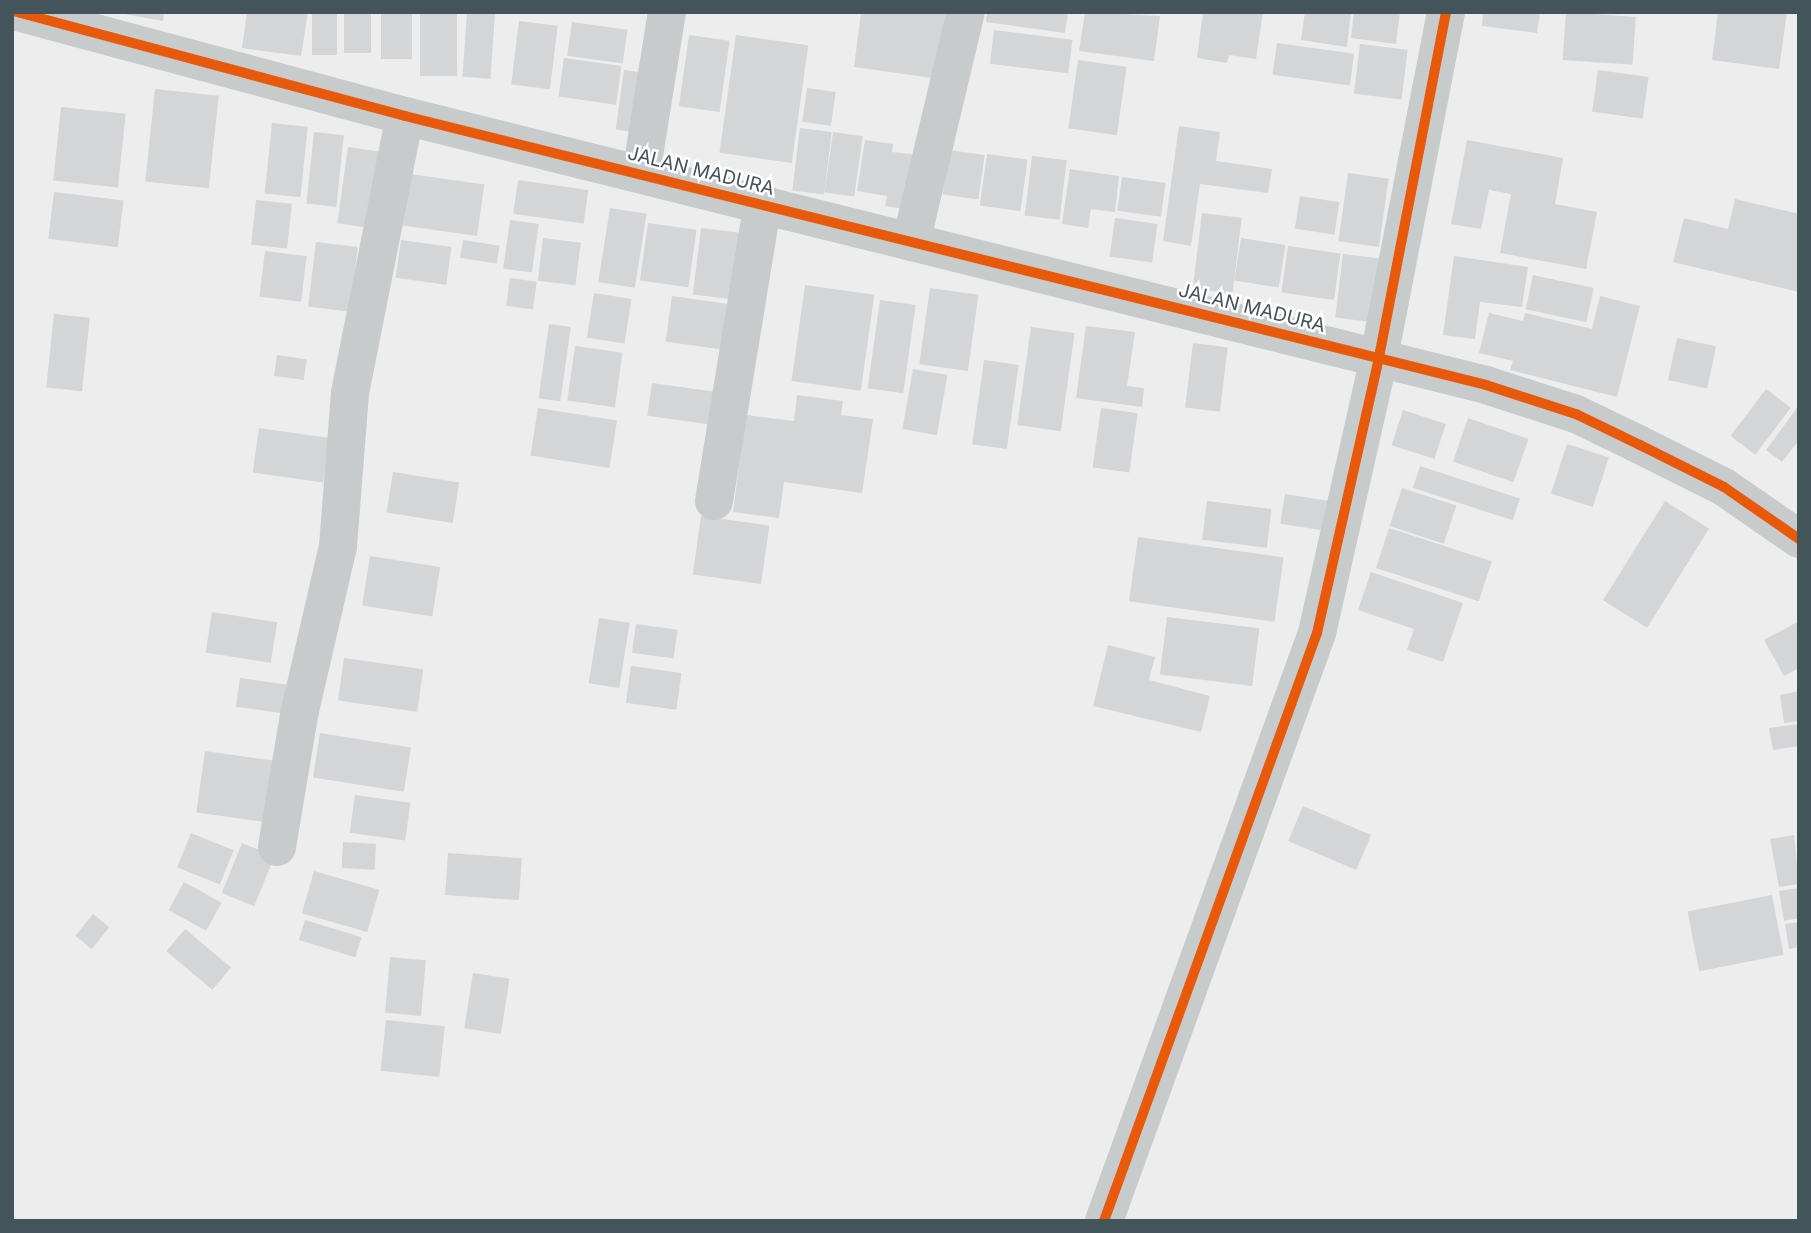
<!DOCTYPE html>
<html>
<head>
<meta charset="utf-8">
<style>
  body { margin:0 }
  #map { position:relative; width:1811px; height:1233px; overflow:hidden; background:#eeeded; font-family:Inter,sans-serif }
  div>[style] { position:absolute }
  .building>* { inset:0; background:#d4d5d6; transform-origin:0 0 }
  .minor>* { height:38px; margin:-19px; padding:0 19px; transform-origin:19px; border-radius:19px; background:#c7cbcc }
  .cycleway>* { height:10px; margin:-5px; padding:0 5px; transform-origin:5px; border-radius:5px; background:#e8590c }
  span { translate:-50% -50%; white-space:nowrap; text-align:center; line-height:1.15; -webkit-text-stroke:5px #fff; paint-order:stroke }
  .street-label { font-size:19px; color:#43555b }
  .frame { position:absolute; inset:0; border:14px solid #43555b; pointer-events:none }
</style>
</head>
<body>
<div id="map">
  <div class="building">
    <div style="clip-path:polygon(113px 12px,164px 12px,163px 21px)"></div>
    <div style="clip-path:polygon(247px 12px,308px 12px,301px 56px,242px 48px)"></div>
    <div style="left:312px;top:12px;width:25px;height:43px"></div>
    <div style="left:344px;top:12px;width:27px;height:41px"></div>
    <div style="left:381px;top:12px;width:31px;height:47px"></div>
    <div style="left:420px;top:12px;width:37px;height:64px"></div>
    <div style="left:467px;top:12px;width:28px;height:65px;rotate:4deg"></div>
    <div style="clip-path:polygon(861px 12px,949px 12px,940px 79px,854px 67px)"></div>
    <div style="clip-path:polygon(987px 12px,1068px 12px,1065px 33px,986px 22px)"></div>
    <div style="clip-path:polygon(1085px 12px,1160px 16px,1154px 61px,1079px 51px)"></div>
    <div style="clip-path:polygon(1203px 12px,1263px 12px,1256px 59px,1229px 55px,1227px 63px,1197px 58px)"></div>
    <div style="clip-path:polygon(1305px 12px,1351px 12px,1347px 47px,1301px 40px)"></div>
    <div style="clip-path:polygon(1354px 12px,1400px 12px,1396px 44px,1351px 38px)"></div>
    <div style="clip-path:polygon(1483px 12px,1540px 12px,1537px 33px,1482px 26px)"></div>
    <div style="left:1566px;top:12px;width:70px;height:48px;rotate:4deg"></div>
    <div style="clip-path:polygon(1718px 12px,1787px 12px,1779px 69px,1712px 60px)"></div>
    <div style="left:519px;top:21px;width:39px;height:64px;rotate:7deg"></div>
    <div style="left:572px;top:22px;width:56px;height:34px;rotate:8deg"></div>
    <div style="left:994px;top:30px;width:79px;height:34px;rotate:7deg"></div>
    <div style="left:689px;top:35px;width:41px;height:72px;rotate:8deg"></div>
    <div style="left:736px;top:35px;width:73px;height:119px;rotate:8deg"></div>
    <div style="left:1277px;top:43px;width:78px;height:32px;rotate:8deg"></div>
    <div style="left:1360px;top:44px;width:48px;height:50px;rotate:7deg"></div>
    <div style="left:564px;top:58px;width:58px;height:39px;rotate:8deg"></div>
    <div style="left:1078px;top:60px;width:49px;height:69px;rotate:8deg"></div>
    <div style="left:624px;top:70px;width:29px;height:60px;rotate:8deg"></div>
    <div style="left:1598px;top:70px;width:51px;height:42px;rotate:8deg"></div>
    <div style="left:807px;top:88px;width:29px;height:34px;rotate:8deg"></div>
    <div style="left:155px;top:89px;width:64px;height:93px;rotate:6deg"></div>
    <div style="left:61px;top:107px;width:65px;height:74px;rotate:6deg"></div>
    <div style="left:272px;top:123px;width:36px;height:71px;rotate:6deg"></div>
    <div style="clip-path:polygon(1179px 126px,1220px 132px,1216px 161px,1272px 169px,1268px 193px,1200px 184px,1191px 246px,1163px 241px)"></div>
    <div style="left:800px;top:128px;width:32px;height:63px;rotate:7deg"></div>
    <div style="left:314px;top:132px;width:30px;height:72px;rotate:6deg"></div>
    <div style="left:833px;top:132px;width:30px;height:61px;rotate:8deg"></div>
    <div style="clip-path:polygon(865px 140px,893px 144px,892px 152px,919px 155px,912px 210px,885px 206px,887px 196px,857px 191px)"></div>
    <div style="clip-path:polygon(1467px 140px,1563px 158px,1555px 204px,1597px 212px,1586px 269px,1500px 253px,1511px 194px,1489px 190px,1481px 229px,1451px 224px)"></div>
    <div style="left:348px;top:147px;width:37px;height:77px;rotate:8deg"></div>
    <div style="left:949px;top:150px;width:36px;height:45px;rotate:8deg"></div>
    <div style="left:987px;top:154px;width:41px;height:52px;rotate:8deg"></div>
    <div style="left:1032px;top:156px;width:35px;height:60px;rotate:7deg"></div>
    <div style="clip-path:polygon(1070px 169px,1119px 176px,1115px 212px,1091px 209px,1088px 228px,1062px 224px)"></div>
    <div style="left:1348px;top:173px;width:41px;height:69px;rotate:8deg"></div>
    <div style="left:410px;top:174px;width:75px;height:52px;rotate:8deg"></div>
    <div style="left:1122px;top:177px;width:44px;height:34px;rotate:8deg"></div>
    <div style="left:518px;top:180px;width:71px;height:34px;rotate:8deg"></div>
    <div style="left:54px;top:192px;width:70px;height:47px;rotate:7deg"></div>
    <div style="left:1300px;top:196px;width:40px;height:33px;rotate:9deg"></div>
    <div style="clip-path:polygon(1735px 199px,1799px 214px,1799px 292px,1673px 262px,1684px 218px,1728px 229px)"></div>
    <div style="left:256px;top:200px;width:36px;height:45px;rotate:6deg"></div>
    <div style="left:610px;top:208px;width:37px;height:75px;rotate:9deg"></div>
    <div style="left:1202px;top:213px;width:40px;height:76px;rotate:7deg"></div>
    <div style="left:1115px;top:218px;width:43px;height:39px;rotate:8deg"></div>
    <div style="left:510px;top:220px;width:29px;height:49px;rotate:8deg"></div>
    <div style="left:648px;top:223px;width:49px;height:58px;rotate:8deg"></div>
    <div style="left:701px;top:228px;width:39px;height:67px;rotate:7deg"></div>
    <div style="left:543px;top:238px;width:38px;height:43px;rotate:7deg"></div>
    <div style="left:1241px;top:238px;width:45px;height:43px;rotate:9deg"></div>
    <div style="left:401px;top:240px;width:51px;height:38px;rotate:8deg"></div>
    <div style="left:463px;top:240px;width:37px;height:18px;rotate:9deg"></div>
    <div style="left:316px;top:242px;width:42px;height:65px;rotate:7deg"></div>
    <div style="left:1288px;top:246px;width:53px;height:47px;rotate:8deg"></div>
    <div style="left:265px;top:251px;width:42px;height:46px;rotate:7deg"></div>
    <div style="left:1343px;top:254px;width:40px;height:64px;rotate:7deg"></div>
    <div style="clip-path:polygon(1454px 256px,1528px 267px,1522px 307px,1480px 302px,1475px 339px,1443px 335px)"></div>
    <div style="left:1533px;top:275px;width:62px;height:35px;rotate:12deg"></div>
    <div style="left:510px;top:278px;width:27px;height:28px;rotate:8deg"></div>
    <div style="left:805px;top:285px;width:70px;height:97px;rotate:8deg"></div>
    <div style="left:930px;top:288px;width:49px;height:77px;rotate:8deg"></div>
    <div style="left:594px;top:293px;width:38px;height:45px;rotate:9deg"></div>
    <div style="left:672px;top:296px;width:62px;height:46px;rotate:8deg"></div>
    <div style="clip-path:polygon(1600px 296px,1640px 306px,1617px 397px,1510px 370px,1513px 361px,1479px 353px,1489px 313px,1523px 321px,1525px 313px,1592px 329px)"></div>
    <div style="left:880px;top:300px;width:36px;height:89px;rotate:8deg"></div>
    <div style="left:54px;top:314px;width:36px;height:74px;rotate:6deg"></div>
    <div style="left:549px;top:324px;width:22px;height:75px;rotate:8deg"></div>
    <div style="clip-path:polygon(1086px 326px,1135px 332px,1127px 386px,1144px 388px,1142px 407px,1076px 398px)"></div>
    <div style="left:1031px;top:327px;width:44px;height:99px;rotate:8deg"></div>
    <div style="left:1677px;top:338px;width:40px;height:43px;rotate:12deg"></div>
    <div style="left:1193px;top:343px;width:35px;height:65px;rotate:7deg"></div>
    <div style="left:575px;top:346px;width:48px;height:55px;rotate:8deg"></div>
    <div style="left:277px;top:355px;width:30px;height:21px;rotate:8deg"></div>
    <div style="left:984px;top:360px;width:35px;height:85px;rotate:8deg"></div>
    <div style="left:913px;top:369px;width:35px;height:61px;rotate:10deg"></div>
    <div style="left:652px;top:383px;width:67px;height:33px;rotate:8deg"></div>
    <div style="left:1766px;top:389px;width:31px;height:59px;rotate:37deg"></div>
    <div style="clip-path:polygon(797px 395px,843px 401px,841px 415px,873px 419px,862px 493px,784px 482px,779px 518px,733px 512px,746px 415px,794px 421px)"></div>
    <div style="clip-path:polygon(1799px 405px,1799px 440px,1782px 462px,1766px 450px)"></div>
    <div style="left:538px;top:408px;width:80px;height:48px;rotate:9deg"></div>
    <div style="left:1101px;top:408px;width:37px;height:60px;rotate:8deg"></div>
    <div style="left:1403px;top:410px;width:45px;height:37px;rotate:18deg"></div>
    <div style="left:1468px;top:418px;width:64px;height:46px;rotate:19deg"></div>
    <div style="left:259px;top:428px;width:71px;height:45px;rotate:8deg"></div>
    <div style="left:1567px;top:444px;width:44px;height:52px;rotate:18deg"></div>
    <div style="left:1420px;top:466px;width:105px;height:23px;rotate:18deg"></div>
    <div style="left:393px;top:472px;width:67px;height:41px;rotate:9deg"></div>
    <div style="left:1402px;top:488px;width:57px;height:40px;rotate:18deg"></div>
    <div style="left:1285px;top:494px;width:51px;height:30px;rotate:9deg"></div>
    <div style="left:1207px;top:501px;width:65px;height:39px;rotate:7deg"></div>
    <div style="left:1665px;top:501px;width:52px;height:117px;rotate:32deg"></div>
    <div style="left:701px;top:516px;width:69px;height:59px;rotate:8deg"></div>
    <div style="left:1389px;top:528px;width:108px;height:42px;rotate:18deg"></div>
    <div style="left:1138px;top:537px;width:147px;height:65px;rotate:8deg"></div>
    <div style="left:370px;top:556px;width:71px;height:50px;rotate:9deg"></div>
    <div style="clip-path:polygon(1371px 572px,1463px 603px,1443px 662px,1407px 650px,1414px 629px,1358px 610px)"></div>
    <div style="left:212px;top:612px;width:66px;height:41px;rotate:9deg"></div>
    <div style="left:1167px;top:617px;width:93px;height:58px;rotate:7deg"></div>
    <div style="left:599px;top:618px;width:31px;height:66px;rotate:9deg"></div>
    <div style="clip-path:polygon(1799px 621px,1799px 668px,1784px 676px,1764px 640px)"></div>
    <div style="left:636px;top:624px;width:42px;height:29px;rotate:8deg"></div>
    <div style="clip-path:polygon(1108px 645px,1155px 657px,1149px 680px,1210px 696px,1201px 732px,1093px 706px)"></div>
    <div style="left:344px;top:658px;width:80px;height:43px;rotate:8deg"></div>
    <div style="left:631px;top:666px;width:51px;height:37px;rotate:8deg"></div>
    <div style="left:240px;top:678px;width:50px;height:29px;rotate:8deg"></div>
    <div style="clip-path:polygon(1799px 691px,1799px 721px,1784px 723px,1780px 695px)"></div>
    <div style="clip-path:polygon(1799px 724px,1799px 746px,1773px 750px,1769px 728px)"></div>
    <div style="left:320px;top:733px;width:92px;height:45px;rotate:9deg"></div>
    <div style="left:205px;top:751px;width:76px;height:62px;rotate:8deg"></div>
    <div style="left:355px;top:795px;width:56px;height:38px;rotate:8deg"></div>
    <div style="left:1303px;top:806px;width:74px;height:38px;rotate:23deg"></div>
    <div style="left:191px;top:833px;width:46px;height:37px;rotate:22deg"></div>
    <div style="clip-path:polygon(1794px 835px,1799px 884px,1779px 887px,1770px 839px)"></div>
    <div style="left:343px;top:842px;width:33px;height:26px;rotate:3deg"></div>
    <div style="left:242px;top:843px;width:35px;height:54px;rotate:22deg"></div>
    <div style="left:448px;top:853px;width:74px;height:42px;rotate:4deg"></div>
    <div style="left:314px;top:871px;width:68px;height:44px;rotate:16deg"></div>
    <div style="left:184px;top:882px;width:43px;height:32px;rotate:29deg"></div>
    <div style="clip-path:polygon(1799px 888px,1799px 918px,1784px 921px,1779px 891px)"></div>
    <div style="left:1772px;top:895px;width:61px;height:86px;rotate:79deg"></div>
    <div style="left:93px;top:914px;width:21px;height:28px;rotate:39deg"></div>
    <div style="left:305px;top:920px;width:59px;height:21px;rotate:17deg"></div>
    <div style="clip-path:polygon(1799px 922px,1799px 947px,1789px 949px,1785px 924px)"></div>
    <div style="left:185px;top:929px;width:60px;height:29px;rotate:40deg"></div>
    <div style="left:390px;top:957px;width:36px;height:56px;rotate:5deg"></div>
    <div style="left:473px;top:973px;width:37px;height:56px;rotate:9deg"></div>
    <div style="left:386px;top:1020px;width:59px;height:51px;rotate:6deg"></div>
  </div>
  <div class="minor">
    <div style="left:17px;top:12px;width:402px;rotate:15deg"></div>
    <div style="left:405px;top:116px;width:1114px;rotate:13.97deg"></div>
    <div style="left:1486px;top:385px;width:95px;rotate:17.9deg"></div>
    <div style="left:1576px;top:414px;width:71px;rotate:25.8deg"></div>
    <div style="left:1640px;top:445px;width:94px;rotate:26.6deg"></div>
    <div style="left:1724px;top:487px;width:91px;rotate:34.7deg"></div>
    <div style="left:641px;top:174px;width:164px;rotate:-80.9deg"></div>
    <div style="left:911px;top:242px;width:236px;rotate:-76.6deg"></div>
    <div style="left:714px;top:501px;width:302px;rotate:-80.7deg"></div>
    <div style="left:277px;top:847px;width:134px;rotate:-80.5deg"></div>
    <div style="left:299px;top:715px;width:173px;rotate:-77deg"></div>
    <div style="left:338px;top:546px;width:153px;rotate:-85.5deg"></div>
    <div style="left:350px;top:393px;width:282px;rotate:-78.8deg"></div>
    <div style="left:1104px;top:1221px;width:625px;rotate:-70.09deg"></div>
    <div style="left:1317px;top:633px;width:283px;rotate:-77.3deg"></div>
    <div style="left:1379px;top:357px;width:351px;rotate:-79deg"></div>
  </div>
  <div class="cycleway">
    <div style="left:17px;top:12px;width:402px;rotate:15deg"></div>
    <div style="left:405px;top:116px;width:1114px;rotate:13.97deg"></div>
    <div style="left:1486px;top:385px;width:95px;rotate:17.9deg"></div>
    <div style="left:1576px;top:414px;width:71px;rotate:25.8deg"></div>
    <div style="left:1640px;top:445px;width:94px;rotate:26.6deg"></div>
    <div style="left:1724px;top:487px;width:91px;rotate:34.7deg"></div>
    <div style="left:1104px;top:1221px;width:625px;rotate:-70.09deg"></div>
    <div style="left:1317px;top:633px;width:283px;rotate:-77.3deg"></div>
    <div style="left:1379px;top:357px;width:351px;rotate:-79deg"></div>
  </div>
  <div class="street-label">
    <span style="left:701px;top:171px;rotate:14deg">JALAN MADURA</span>
    <span style="left:1252px;top:308px;rotate:14deg">JALAN MADURA</span>
  </div>
  <div class="frame"></div>
</div>
</body>
</html>
